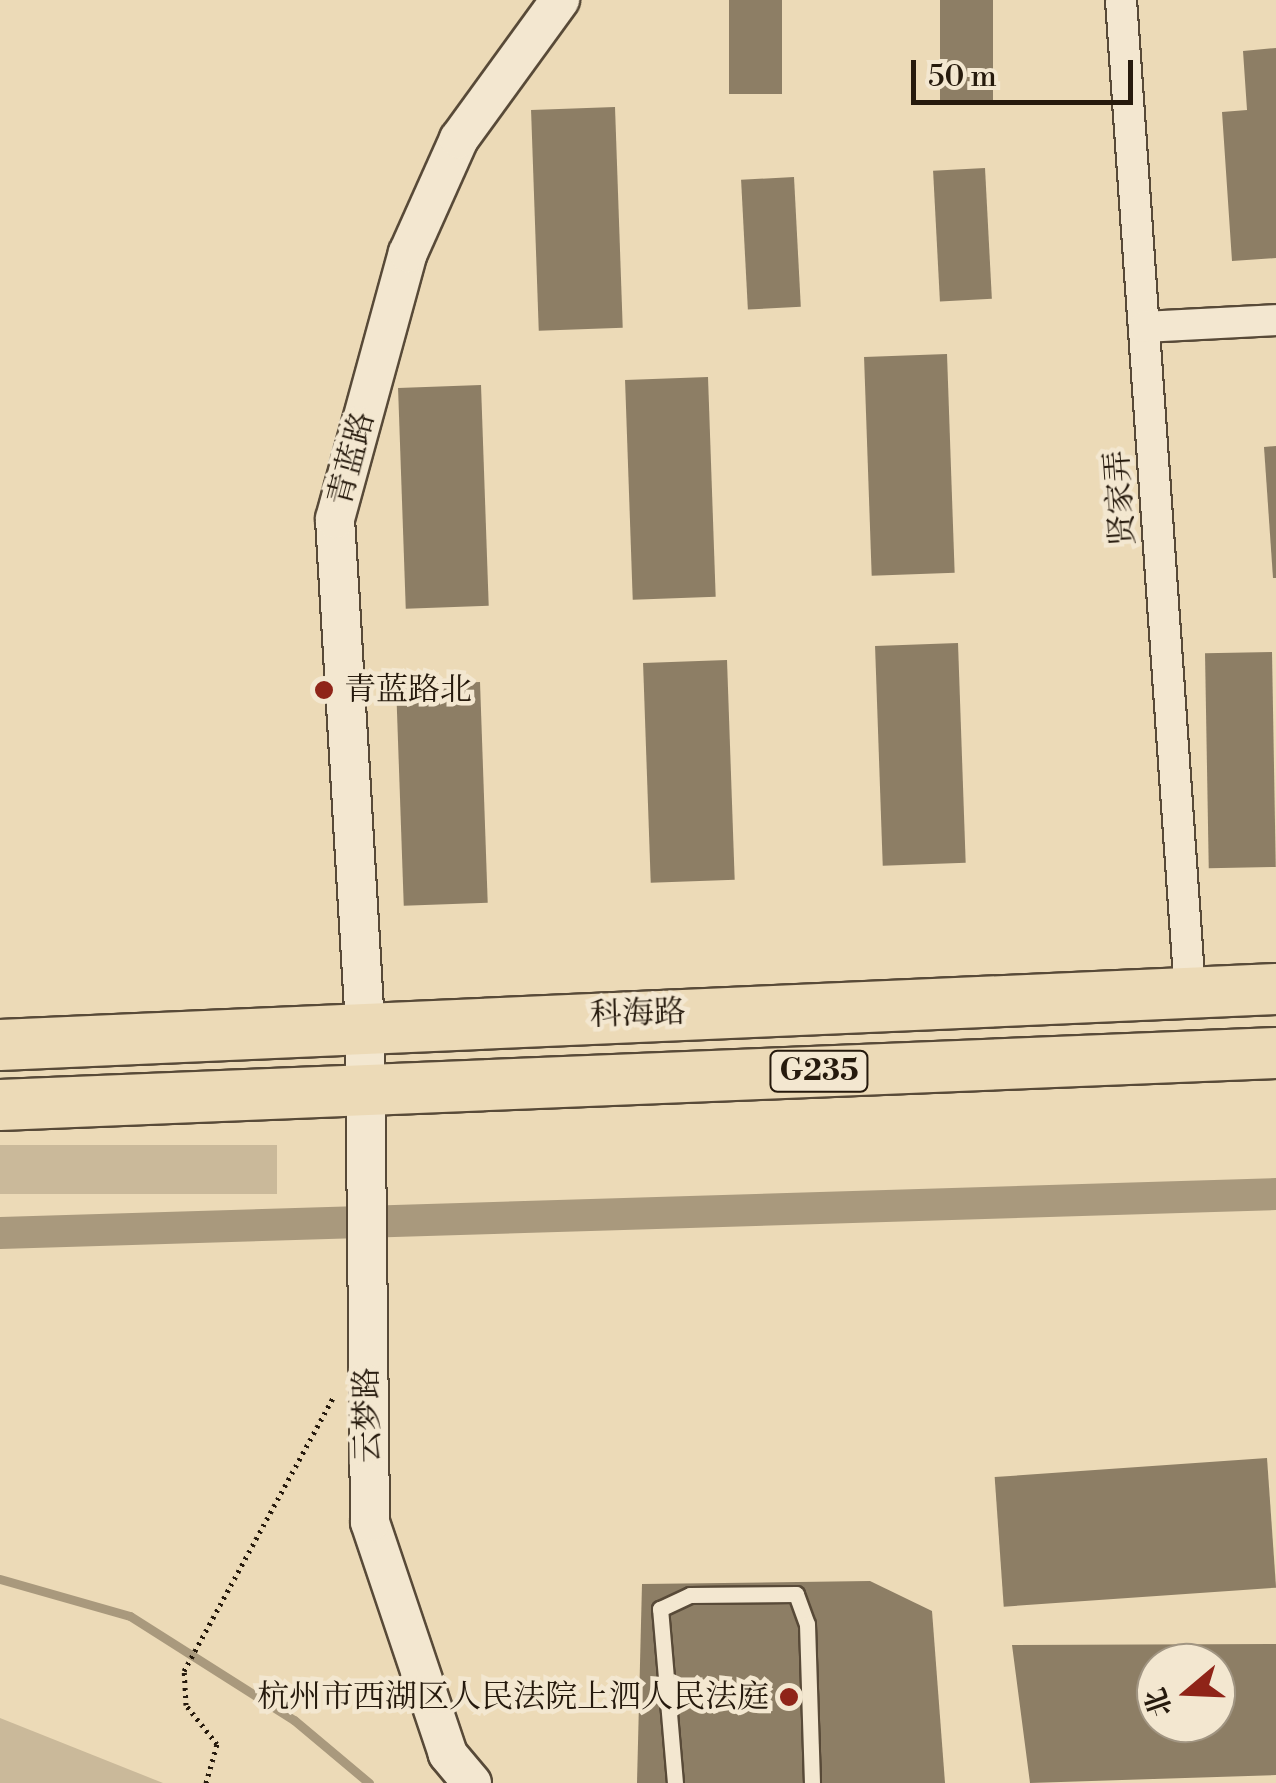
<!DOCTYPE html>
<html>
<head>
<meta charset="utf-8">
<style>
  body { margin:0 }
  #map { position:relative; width:1276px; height:1783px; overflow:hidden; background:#ecdab7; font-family:"Libre Bodoni","Noto Serif SC",serif }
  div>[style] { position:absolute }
  .green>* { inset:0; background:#cab99a; transform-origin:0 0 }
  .stream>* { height:9px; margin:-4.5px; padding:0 4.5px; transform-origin:4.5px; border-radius:4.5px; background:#a9997d }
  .canal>* { height:32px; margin:-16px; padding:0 16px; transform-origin:16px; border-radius:16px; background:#a9997d }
  .building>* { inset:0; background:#8d7e65; transform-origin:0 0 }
  .path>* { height:5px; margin-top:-2.5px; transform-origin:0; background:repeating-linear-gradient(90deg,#261a0d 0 2.5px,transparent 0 7.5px) }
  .roads { filter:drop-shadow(2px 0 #584a38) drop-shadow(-2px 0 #584a38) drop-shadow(0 2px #584a38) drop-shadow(0 -2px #584a38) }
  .service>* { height:15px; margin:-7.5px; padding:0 7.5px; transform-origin:7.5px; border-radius:7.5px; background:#f3e7d0 }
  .minor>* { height:30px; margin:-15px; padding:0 15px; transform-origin:15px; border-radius:15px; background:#f3e7d0 }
  .tertiary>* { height:38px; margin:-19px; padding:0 19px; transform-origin:19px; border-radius:19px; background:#f3e7d0 }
  .trunk>* { height:50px; margin:-25px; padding:0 25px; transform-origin:25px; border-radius:25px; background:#ecdab7 }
  .dots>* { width:28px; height:28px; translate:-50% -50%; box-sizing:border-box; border:5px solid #f3e7d0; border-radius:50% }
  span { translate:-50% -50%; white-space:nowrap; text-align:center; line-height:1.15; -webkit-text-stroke:9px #f3e7d0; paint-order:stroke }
  .shield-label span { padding:2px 8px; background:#f3e7d0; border:2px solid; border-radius:8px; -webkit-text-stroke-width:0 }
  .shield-label { font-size:30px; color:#261a0d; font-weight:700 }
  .street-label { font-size:32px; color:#261a0d }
  .poi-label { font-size:32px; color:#261a0d }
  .left { translate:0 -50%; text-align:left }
  .right { translate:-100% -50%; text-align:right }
  .north { position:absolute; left:1136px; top:1643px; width:100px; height:100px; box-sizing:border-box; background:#f3e7d0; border:2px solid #a19582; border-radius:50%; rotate:251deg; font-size:28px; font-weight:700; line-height:40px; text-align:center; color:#261a0d }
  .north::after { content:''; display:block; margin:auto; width:35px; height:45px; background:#8f2418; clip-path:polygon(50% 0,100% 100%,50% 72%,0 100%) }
  .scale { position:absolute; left:911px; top:60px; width:222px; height:45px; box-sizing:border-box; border:5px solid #261a0d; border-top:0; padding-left:12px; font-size:30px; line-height:35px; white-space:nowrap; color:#261a0d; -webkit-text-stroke:8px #f3e7d0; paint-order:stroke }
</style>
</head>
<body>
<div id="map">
  <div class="green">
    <div style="left:277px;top:1145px;width:49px;height:277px;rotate:90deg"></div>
    <div style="clip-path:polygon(0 1718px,163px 1783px,0 1783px)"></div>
  </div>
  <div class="stream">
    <div style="left:0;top:1579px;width:135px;rotate:15.9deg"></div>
    <div style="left:130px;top:1616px;width:194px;rotate:32.4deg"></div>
    <div style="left:294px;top:1720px;width:98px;rotate:40deg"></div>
  </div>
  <div class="canal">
    <div style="left:0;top:1233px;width:1277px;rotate:-1.75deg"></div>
  </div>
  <div class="building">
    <div style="left:729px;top:0;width:53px;height:94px"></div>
    <div style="left:940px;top:0;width:53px;height:105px"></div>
    <div style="clip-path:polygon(1276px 48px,1276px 258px,1232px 261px,1222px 112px,1247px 110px,1243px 51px)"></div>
    <div style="left:615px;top:107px;width:221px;height:84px;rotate:88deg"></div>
    <div style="left:985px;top:168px;width:131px;height:52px;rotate:87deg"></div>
    <div style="left:794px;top:177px;width:130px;height:53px;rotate:87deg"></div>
    <div style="left:947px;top:354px;width:219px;height:83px;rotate:88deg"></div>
    <div style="left:708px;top:377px;width:220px;height:83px;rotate:88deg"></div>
    <div style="left:481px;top:385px;width:221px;height:83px;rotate:88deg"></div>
    <div style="clip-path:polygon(1276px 446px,1276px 578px,1273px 578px,1264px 447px)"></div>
    <div style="left:958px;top:643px;width:220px;height:83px;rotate:88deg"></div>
    <div style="left:1272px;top:652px;width:215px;height:67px;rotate:89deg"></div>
    <div style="left:727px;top:660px;width:220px;height:84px;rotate:88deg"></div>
    <div style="left:480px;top:682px;width:221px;height:84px;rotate:88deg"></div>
    <div style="left:1267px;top:1458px;width:130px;height:273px;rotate:86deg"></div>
    <div style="clip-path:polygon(870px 1581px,932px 1611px,945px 1783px,637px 1783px,642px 1584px)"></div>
    <div style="clip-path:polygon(evenodd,1276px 1644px,1276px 1775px,1030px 1783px,1012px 1645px,1276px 1644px,1156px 1663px,1216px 1663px,1216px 1723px,1156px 1723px,1156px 1663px)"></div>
  </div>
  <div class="path">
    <div style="left:206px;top:1783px;width:41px;rotate:-74.2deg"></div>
    <div style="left:217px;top:1744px;width:50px;rotate:-128.5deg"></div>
    <div style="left:186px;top:1705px;width:34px;rotate:-93deg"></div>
    <div style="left:184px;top:1671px;width:313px;rotate:-61.4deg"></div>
  </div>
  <div class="roads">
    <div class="service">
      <div style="left:675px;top:1783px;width:175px;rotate:-94.9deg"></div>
      <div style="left:660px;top:1609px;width:33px;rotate:-25deg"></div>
      <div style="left:690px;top:1595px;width:106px;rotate:-0.5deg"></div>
      <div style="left:796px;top:1594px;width:32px;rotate:70deg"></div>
      <div style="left:807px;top:1624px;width:159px;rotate:88.2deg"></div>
    </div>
    <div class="minor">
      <div style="left:1121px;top:0;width:994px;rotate:86.02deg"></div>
      <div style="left:1144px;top:327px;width:132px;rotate:-3deg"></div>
    </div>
    <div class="tertiary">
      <div style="left:472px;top:1783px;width:38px;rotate:-130deg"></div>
      <div style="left:448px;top:1754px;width:245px;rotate:-108.6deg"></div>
      <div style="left:370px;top:1522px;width:497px;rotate:-90.6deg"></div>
      <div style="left:365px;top:1025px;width:507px;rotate:-93.39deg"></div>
      <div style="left:335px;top:519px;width:276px;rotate:-74.7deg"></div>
      <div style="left:408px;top:253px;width:125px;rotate:-65.9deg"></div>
      <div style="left:459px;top:139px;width:172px;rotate:-54deg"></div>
    </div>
    <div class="trunk">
      <div style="left:0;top:1045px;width:1277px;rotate:-2.51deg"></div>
      <div style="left:0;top:1105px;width:1277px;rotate:-2.33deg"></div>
    </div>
  </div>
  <div class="dots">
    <div style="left:324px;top:690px;background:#8f2418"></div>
    <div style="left:789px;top:1697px;background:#8f2418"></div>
  </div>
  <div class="shield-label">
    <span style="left:819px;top:1071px">G235</span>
  </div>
  <div class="street-label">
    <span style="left:352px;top:459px;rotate:-75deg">青蓝路</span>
    <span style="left:1121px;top:498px;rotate:-94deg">贤家弄</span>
    <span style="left:638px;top:1014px;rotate:-2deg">科海路</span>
    <span style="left:368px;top:1415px;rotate:-91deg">云梦路</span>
  </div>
  <div class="poi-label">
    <span class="left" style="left:344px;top:690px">青蓝路北</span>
    <span class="right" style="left:769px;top:1697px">杭州市西湖区人民法院上泗人民法庭</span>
  </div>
  <div class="north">北</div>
  <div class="scale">50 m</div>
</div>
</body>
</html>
